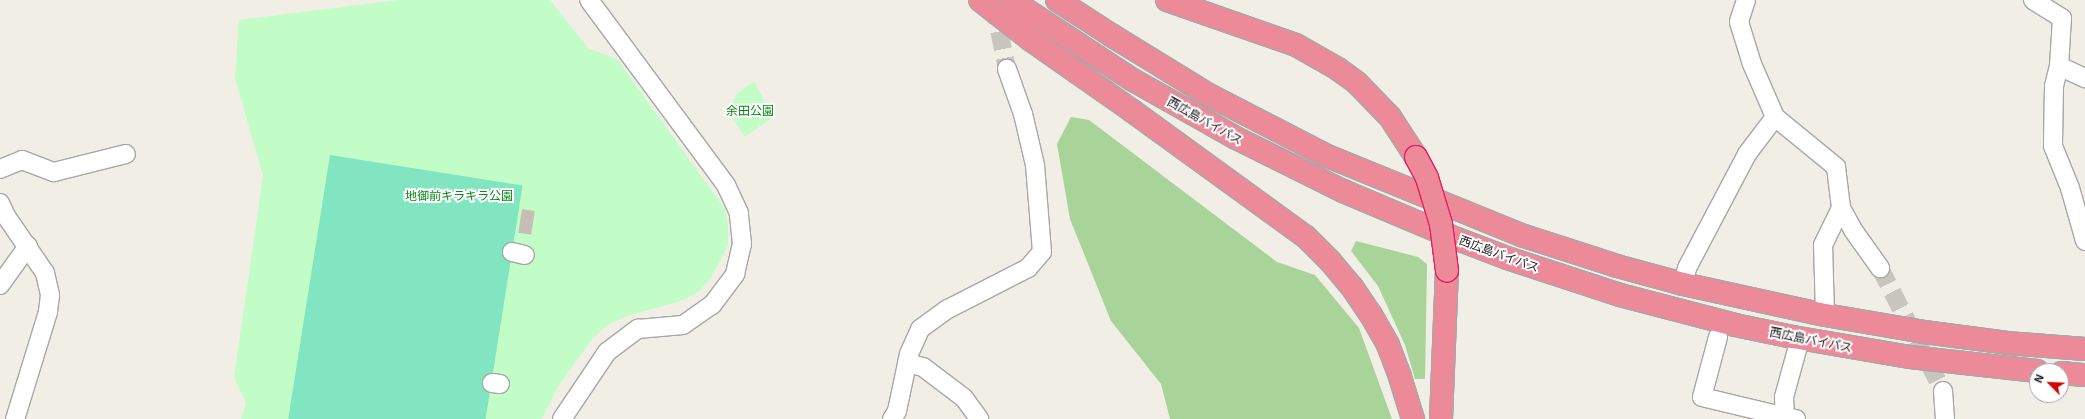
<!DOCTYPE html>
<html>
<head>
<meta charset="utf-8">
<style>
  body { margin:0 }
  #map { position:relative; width:2085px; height:419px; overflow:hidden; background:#f1eee6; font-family:"Exo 2","Noto Sans JP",sans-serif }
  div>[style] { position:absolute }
  .forest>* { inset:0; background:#a8d399 }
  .park>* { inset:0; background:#c2fdc8 }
  .pitch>* { inset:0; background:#80e5c0; transform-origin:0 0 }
  .building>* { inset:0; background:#c6beb5; transform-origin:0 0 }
  .street-tunnel>* { height:18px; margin-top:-9px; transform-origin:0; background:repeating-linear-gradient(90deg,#c7c5be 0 18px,transparent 0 27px) }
  .roads { filter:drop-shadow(1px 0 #a7a7a7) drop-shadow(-1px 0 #a7a7a7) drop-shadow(0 1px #a7a7a7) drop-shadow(0 -1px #a7a7a7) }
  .street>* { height:18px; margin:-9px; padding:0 9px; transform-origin:9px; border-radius:9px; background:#fff }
  .highway>* { height:22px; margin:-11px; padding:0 11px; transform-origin:11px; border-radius:11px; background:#ed8a9a }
  .bridges { filter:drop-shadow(1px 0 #e61c5c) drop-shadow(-1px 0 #e61c5c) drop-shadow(0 1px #e61c5c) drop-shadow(0 -1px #e61c5c) }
  .highway-bridge>* { height:22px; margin:-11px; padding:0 11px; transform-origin:11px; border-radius:11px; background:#ed8a9a }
  span { translate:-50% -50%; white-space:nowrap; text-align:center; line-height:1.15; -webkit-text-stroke:4px #fff; paint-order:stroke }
  .park-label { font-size:12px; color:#058813 }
  .street-label { font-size:12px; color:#202020 }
  .north { position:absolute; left:2029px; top:363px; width:40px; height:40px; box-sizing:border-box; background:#fff; border:1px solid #a6a6a6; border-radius:50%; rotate:294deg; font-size:11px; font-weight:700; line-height:16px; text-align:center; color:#202020 }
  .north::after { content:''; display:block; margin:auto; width:14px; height:18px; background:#d10600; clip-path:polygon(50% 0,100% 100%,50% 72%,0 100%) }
</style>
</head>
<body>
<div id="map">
  <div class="forest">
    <div style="clip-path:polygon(1071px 117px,1089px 120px,1277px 262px,1315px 275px,1359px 328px,1392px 419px,1170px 419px,1161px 384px,1111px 321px,1070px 219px,1057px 144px)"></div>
    <div style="clip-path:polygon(1356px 241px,1418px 257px,1427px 264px,1425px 379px,1415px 379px,1405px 345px,1378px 286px,1351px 251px)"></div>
  </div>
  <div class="park">
    <div style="clip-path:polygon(398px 0,550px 0,589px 49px,617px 59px,725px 209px,728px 225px,728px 245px,711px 278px,699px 291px,684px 300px,627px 316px,609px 324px,593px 338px,559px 385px,542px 419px,241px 419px,246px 403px,234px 377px,263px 176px,235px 78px,239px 20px)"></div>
    <div style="clip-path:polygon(754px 81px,773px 117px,745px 137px,728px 111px,737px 94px)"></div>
  </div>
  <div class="pitch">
    <div style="left:330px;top:155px;width:195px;height:267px;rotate:9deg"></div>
  </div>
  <div class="building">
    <div style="left:522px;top:209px;width:13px;height:24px;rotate:9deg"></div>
  </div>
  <div class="street-tunnel">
    <div style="left:994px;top:5px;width:65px;rotate:78.5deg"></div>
    <div style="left:1880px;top:268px;width:138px;rotate:62.9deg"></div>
  </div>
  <div class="roads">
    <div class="street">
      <div style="left:1746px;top:0;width:23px;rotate:108deg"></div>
      <div style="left:1739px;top:22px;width:44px;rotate:72.8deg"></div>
      <div style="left:1752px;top:64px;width:58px;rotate:66.5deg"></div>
      <div style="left:1775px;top:117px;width:79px;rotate:39.3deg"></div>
      <div style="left:1836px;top:167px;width:41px;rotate:83deg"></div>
      <div style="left:1841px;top:208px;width:25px;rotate:61deg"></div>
      <div style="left:1853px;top:230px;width:47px;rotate:54.6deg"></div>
      <div style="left:2033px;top:0;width:34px;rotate:32deg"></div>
      <div style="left:2062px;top:18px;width:48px;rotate:93.6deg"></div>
      <div style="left:2059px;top:66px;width:21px;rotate:104deg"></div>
      <div style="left:2054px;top:86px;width:60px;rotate:91deg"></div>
      <div style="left:2053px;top:146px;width:45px;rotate:68deg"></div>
      <div style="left:2070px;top:188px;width:55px;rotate:74.2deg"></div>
      <div style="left:2059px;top:66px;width:29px;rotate:25deg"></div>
      <div style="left:0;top:169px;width:24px;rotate:-22deg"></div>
      <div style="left:22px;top:160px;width:34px;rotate:21deg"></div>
      <div style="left:54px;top:172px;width:74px;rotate:-14deg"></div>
      <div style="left:0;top:203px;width:14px;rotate:65deg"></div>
      <div style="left:6px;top:216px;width:69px;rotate:55.6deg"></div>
      <div style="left:45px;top:273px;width:23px;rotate:77deg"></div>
      <div style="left:50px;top:295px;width:17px;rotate:97deg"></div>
      <div style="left:48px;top:312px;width:112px;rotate:107.1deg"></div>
      <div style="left:512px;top:252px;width:13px;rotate:13deg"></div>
      <div style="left:1683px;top:284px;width:16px;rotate:-76deg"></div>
      <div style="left:1687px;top:268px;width:129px;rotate:-62.2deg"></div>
      <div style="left:1747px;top:154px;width:46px;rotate:-52.9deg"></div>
      <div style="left:0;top:285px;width:48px;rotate:-54.3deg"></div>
      <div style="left:1825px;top:315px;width:70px;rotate:-91.6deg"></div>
      <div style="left:1823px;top:245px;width:41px;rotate:-64.1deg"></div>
      <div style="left:1718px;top:337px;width:62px;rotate:104.9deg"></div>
      <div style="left:1702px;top:397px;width:85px;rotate:13.5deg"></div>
      <div style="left:1785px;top:417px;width:2px;rotate:90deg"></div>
      <div style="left:907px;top:363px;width:16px;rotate:14deg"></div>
      <div style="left:923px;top:367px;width:51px;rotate:37.1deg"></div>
      <div style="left:964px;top:398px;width:26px;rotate:54deg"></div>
      <div style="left:492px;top:383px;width:8px;rotate:7deg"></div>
      <div style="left:1943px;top:391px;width:28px;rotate:86deg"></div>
      <div style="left:562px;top:419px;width:81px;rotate:-56.1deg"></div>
      <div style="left:607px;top:352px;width:39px;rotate:-37deg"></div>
      <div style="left:638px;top:329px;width:45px;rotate:-5.1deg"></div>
      <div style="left:683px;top:325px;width:35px;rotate:-35deg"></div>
      <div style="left:712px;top:305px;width:39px;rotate:-53deg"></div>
      <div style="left:735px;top:274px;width:31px;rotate:-77deg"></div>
      <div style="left:742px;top:244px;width:31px;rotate:-96deg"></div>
      <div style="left:739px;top:213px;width:31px;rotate:-115deg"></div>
      <div style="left:726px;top:185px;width:230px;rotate:-126.5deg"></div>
      <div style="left:892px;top:419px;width:9px;rotate:-58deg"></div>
      <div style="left:897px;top:411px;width:58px;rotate:-78.1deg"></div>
      <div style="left:909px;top:354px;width:27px;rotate:-66deg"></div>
      <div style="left:920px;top:329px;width:34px;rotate:-36deg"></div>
      <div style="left:948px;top:309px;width:90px;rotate:-27.1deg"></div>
      <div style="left:1028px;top:268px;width:21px;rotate:-49deg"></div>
      <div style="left:1042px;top:252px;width:87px;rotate:-94.6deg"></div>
      <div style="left:1035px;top:165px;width:52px;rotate:-103.2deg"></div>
      <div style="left:1023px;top:114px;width:48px;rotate:-109.6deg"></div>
      <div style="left:1796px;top:419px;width:11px;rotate:-170deg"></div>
      <div style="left:1785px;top:417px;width:20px;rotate:-93deg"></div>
      <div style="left:1784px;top:397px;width:60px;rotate:-74.6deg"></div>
    </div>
    <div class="highway">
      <div style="left:980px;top:0;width:65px;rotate:38.1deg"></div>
      <div style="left:1031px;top:40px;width:122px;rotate:35deg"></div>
      <div style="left:1131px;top:110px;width:216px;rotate:36deg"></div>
      <div style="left:1306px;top:237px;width:34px;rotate:45deg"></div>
      <div style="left:1330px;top:261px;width:34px;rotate:50deg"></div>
      <div style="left:1352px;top:287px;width:34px;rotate:56deg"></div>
      <div style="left:1371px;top:315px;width:34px;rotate:60deg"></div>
      <div style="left:1388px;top:345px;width:34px;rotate:69deg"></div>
      <div style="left:1400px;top:377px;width:44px;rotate:72.8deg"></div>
      <div style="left:1011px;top:0;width:146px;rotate:33.3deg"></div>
      <div style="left:1133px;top:80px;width:118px;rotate:29.4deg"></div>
      <div style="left:1236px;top:138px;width:119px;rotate:26.4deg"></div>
      <div style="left:1343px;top:191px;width:118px;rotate:22.9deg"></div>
      <div style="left:1452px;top:237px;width:59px;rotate:20.9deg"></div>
      <div style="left:1507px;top:258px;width:119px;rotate:18.1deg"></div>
      <div style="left:1620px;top:295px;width:119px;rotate:14.6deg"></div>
      <div style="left:1735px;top:325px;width:59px;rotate:11.7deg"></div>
      <div style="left:1793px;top:337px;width:119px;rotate:9.7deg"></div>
      <div style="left:1910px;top:357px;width:128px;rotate:6.3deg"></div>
      <div style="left:1057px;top:0;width:64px;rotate:32.9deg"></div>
      <div style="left:1111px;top:35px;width:115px;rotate:31.5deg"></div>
      <div style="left:1209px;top:95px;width:131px;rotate:27.3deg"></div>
      <div style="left:1325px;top:155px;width:212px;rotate:22.2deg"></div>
      <div style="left:1521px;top:235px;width:101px;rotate:17.9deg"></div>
      <div style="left:1617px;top:266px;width:68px;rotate:15.3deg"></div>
      <div style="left:1683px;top:284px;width:145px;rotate:12.3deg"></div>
      <div style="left:1825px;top:315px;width:100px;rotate:9.7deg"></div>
      <div style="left:1924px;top:332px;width:84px;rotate:7.5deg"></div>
      <div style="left:2007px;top:343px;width:78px;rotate:4.4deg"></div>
      <div style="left:1167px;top:0;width:137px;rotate:19.2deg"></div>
      <div style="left:1296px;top:45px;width:48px;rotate:29.7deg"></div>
      <div style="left:1338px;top:69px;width:24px;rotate:36deg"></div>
      <div style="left:1357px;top:83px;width:47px;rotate:45.9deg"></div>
      <div style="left:1390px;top:117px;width:48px;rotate:57deg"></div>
      <div style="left:2061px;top:373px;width:24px;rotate:5deg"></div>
      <div style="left:1441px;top:419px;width:148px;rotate:-87.7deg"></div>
    </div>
  </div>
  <div class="bridges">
    <div class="highway-bridge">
      <div style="left:1416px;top:157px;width:24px;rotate:62deg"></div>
      <div style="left:1427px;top:178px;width:48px;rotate:73.1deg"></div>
      <div style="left:1441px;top:224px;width:47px;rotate:82.7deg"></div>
    </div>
  </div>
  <div class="park-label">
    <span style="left:750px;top:111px">余田公園</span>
    <span style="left:459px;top:196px">地御前キラキラ公園</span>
  </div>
  <div class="street-label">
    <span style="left:1205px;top:121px;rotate:29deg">西広島バイパス</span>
    <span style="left:1499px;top:254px;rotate:20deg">西広島バイパス</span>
    <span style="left:1811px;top:340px;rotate:11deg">西広島バイパス</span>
  </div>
  <div class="north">N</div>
</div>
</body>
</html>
